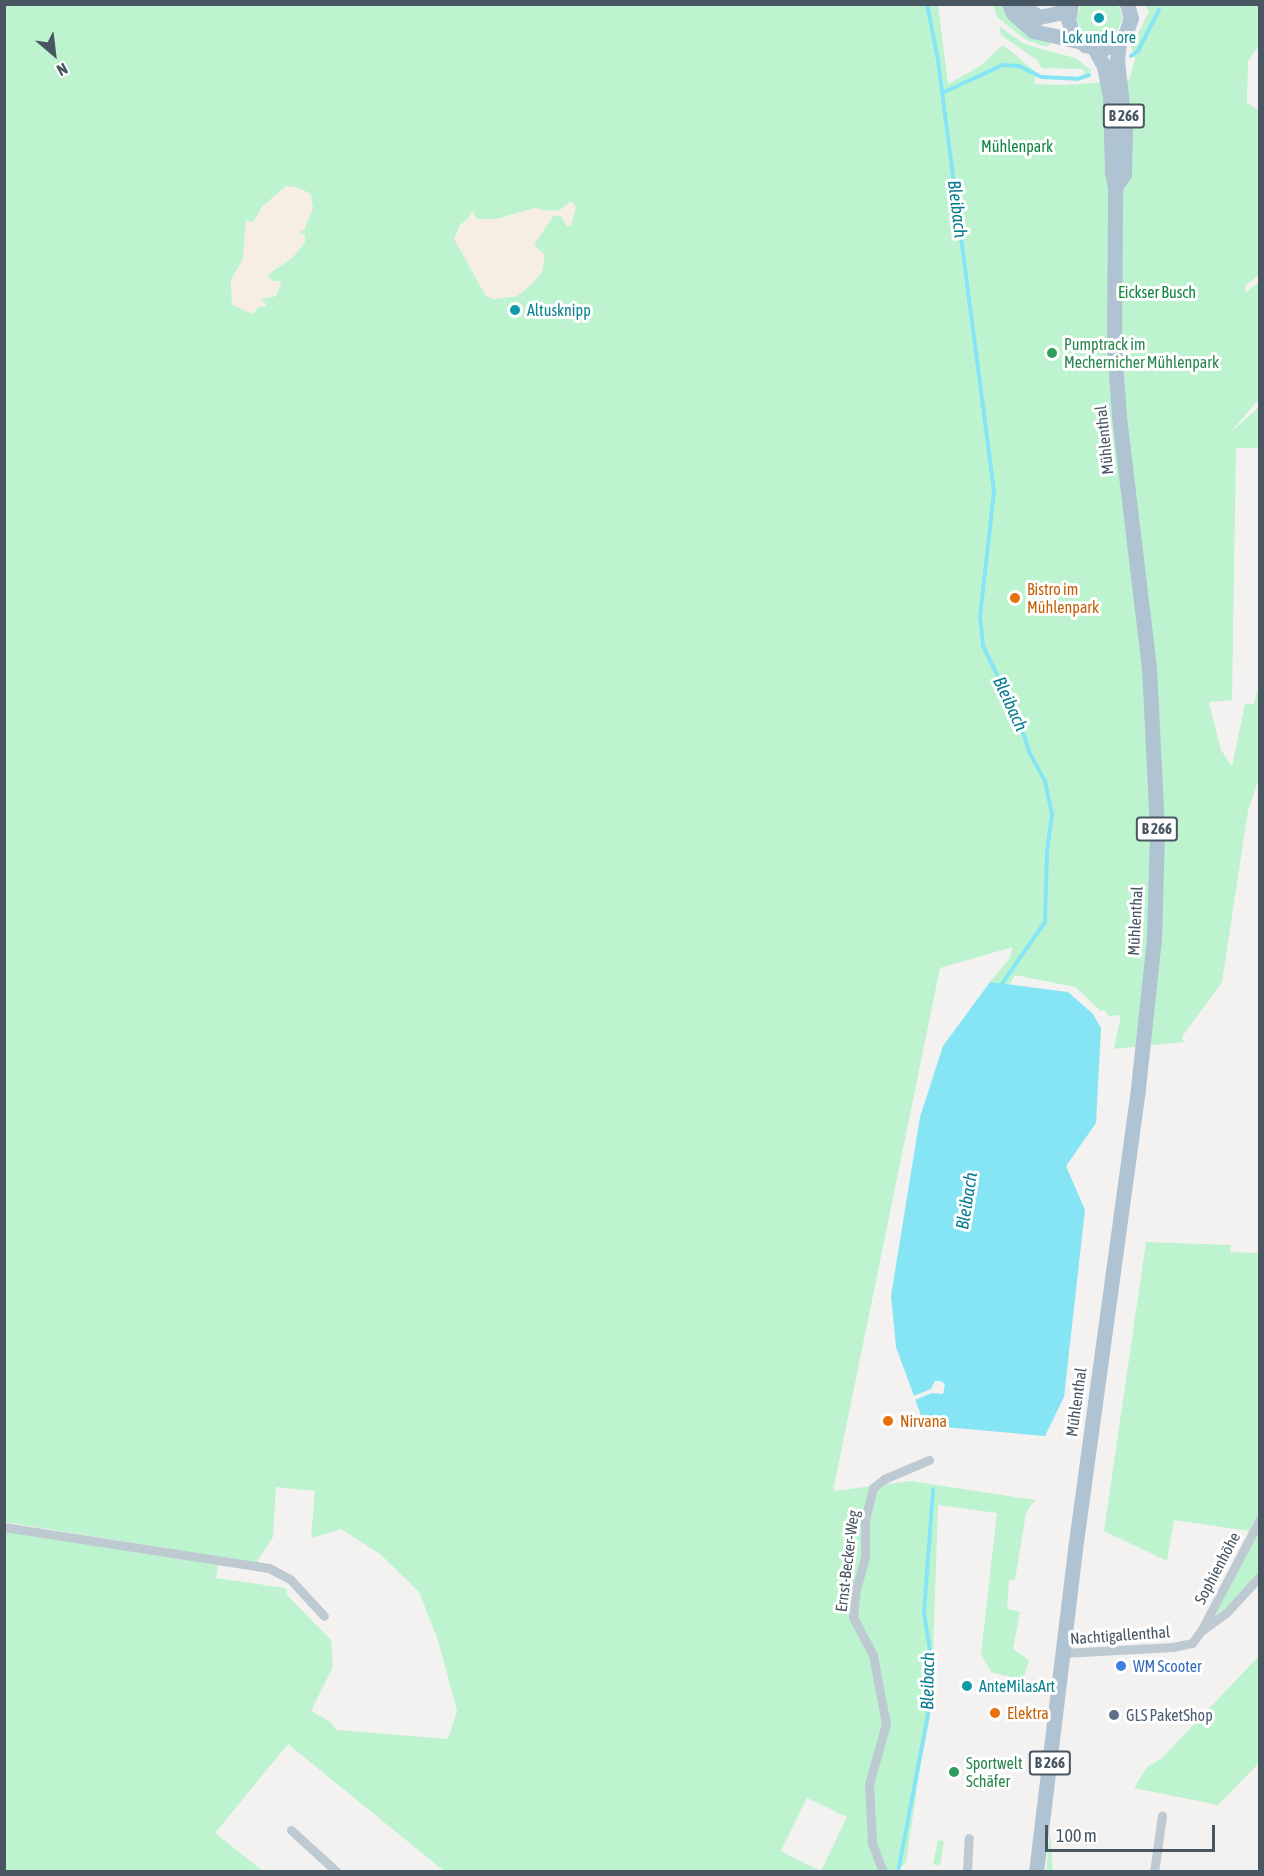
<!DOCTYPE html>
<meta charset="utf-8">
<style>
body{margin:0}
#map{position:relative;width:1264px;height:1876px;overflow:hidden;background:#f4f1f1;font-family:"Asap Condensed",sans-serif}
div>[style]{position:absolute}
.green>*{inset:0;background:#bdf4cf}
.sand>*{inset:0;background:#f6eee2}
.water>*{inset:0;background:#86e5f5}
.pier>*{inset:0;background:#f4f1f1}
.stream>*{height:4px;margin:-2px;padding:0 2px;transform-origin:2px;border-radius:2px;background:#86e5f5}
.street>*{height:9px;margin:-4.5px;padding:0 4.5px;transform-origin:4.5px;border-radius:4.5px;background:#becad2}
.primary>*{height:15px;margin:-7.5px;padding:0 7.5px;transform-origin:7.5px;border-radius:7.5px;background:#afc3d2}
.dots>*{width:16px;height:16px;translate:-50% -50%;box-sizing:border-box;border:3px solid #fff;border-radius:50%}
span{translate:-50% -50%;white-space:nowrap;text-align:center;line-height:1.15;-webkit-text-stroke:6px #fff;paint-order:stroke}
.shield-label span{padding:2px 4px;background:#fff;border:2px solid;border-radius:4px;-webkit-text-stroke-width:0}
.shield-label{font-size:15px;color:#475661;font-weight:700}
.culture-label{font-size:16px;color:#0d838f}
.left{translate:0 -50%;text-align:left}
.park-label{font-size:16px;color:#0e8642}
.leisure-label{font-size:16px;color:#27864d}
.street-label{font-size:16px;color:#475661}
.food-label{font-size:16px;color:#c56008}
.shop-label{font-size:16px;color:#366cbe}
.service-label{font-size:16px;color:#4e5e75}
.water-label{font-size:18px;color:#047c90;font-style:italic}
.frame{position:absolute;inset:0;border:6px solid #475661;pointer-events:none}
.north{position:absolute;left:24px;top:24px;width:60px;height:60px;-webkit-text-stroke:4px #fff;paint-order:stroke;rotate:152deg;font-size:16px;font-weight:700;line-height:24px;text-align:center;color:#475661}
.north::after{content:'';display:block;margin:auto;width:21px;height:27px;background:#475661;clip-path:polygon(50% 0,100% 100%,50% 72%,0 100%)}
.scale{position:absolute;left:1045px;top:1825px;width:170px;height:27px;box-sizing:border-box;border:3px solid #475661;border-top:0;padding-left:8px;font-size:18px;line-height:21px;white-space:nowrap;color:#475661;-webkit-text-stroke:4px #fff;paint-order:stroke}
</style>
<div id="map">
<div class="green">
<i style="clip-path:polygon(1118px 4px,1123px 18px,1115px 35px,1099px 41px,1083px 34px,1076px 17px,1081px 5px)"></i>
<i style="clip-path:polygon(evenodd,5px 5px,938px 5px,948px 84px,980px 66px,1003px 45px,1036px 72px,1034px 84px,1067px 85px,1129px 80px,1135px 59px,1131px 47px,1149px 12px,1145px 5px,1259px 5px,1259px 46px,1248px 61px,1247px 102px,1259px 111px,1259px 275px,1246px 285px,1245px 293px,1259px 282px,1259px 399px,1230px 433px,1259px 407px,1259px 448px,1236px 448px,1232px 700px,1209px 702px,1221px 750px,1232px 766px,1245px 704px,1254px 704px,1259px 684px,1260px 775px,1248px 811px,1222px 982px,1182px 1037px,1184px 1042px,1114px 1049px,1121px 1015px,1109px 1016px,1104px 1010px,1101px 1011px,1075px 987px,1020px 976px,1014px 976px,1010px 985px,990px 982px,1009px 959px,1013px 947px,940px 968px,833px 1491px,911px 1481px,1035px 1500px,1026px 1513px,1015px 1580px,1009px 1580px,1007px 1609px,1020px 1612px,1013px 1649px,1029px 1660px,1023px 1680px,991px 1672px,981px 1654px,997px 1513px,938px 1505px,932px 1687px,906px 1863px,895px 1872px,444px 1871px,288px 1744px,215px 1833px,263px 1871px,5px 1872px,5px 1531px,218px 1565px,216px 1578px,286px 1588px,287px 1595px,331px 1640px,333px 1667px,311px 1711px,329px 1721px,337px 1730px,448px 1739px,457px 1711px,438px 1640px,419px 1592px,380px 1554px,341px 1529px,311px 1538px,315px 1491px,276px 1487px,273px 1537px,256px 1563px,5px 1522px,5px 5px,286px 186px,299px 188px,309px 214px,304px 230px,300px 231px,305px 242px,292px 258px,267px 275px,272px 282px,281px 282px,276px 296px,260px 299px,267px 306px,259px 307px,252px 314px,232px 304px,231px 280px,243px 259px,247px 220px,253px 223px,262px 207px,286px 186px,5px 5px,534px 208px,547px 211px,560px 210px,567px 225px,561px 216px,554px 215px,542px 231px,534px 245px,517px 296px,494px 299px,486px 296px,455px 239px,460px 225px,468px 219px,497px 219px,534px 208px,5px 5px,807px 1798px,847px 1817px,821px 1871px,781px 1851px,807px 1798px)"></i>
<i style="clip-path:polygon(993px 5px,1003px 5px,1051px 41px,1051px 44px,1046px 47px,1026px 40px,997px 17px)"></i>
<i style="clip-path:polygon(999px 26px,1024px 44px,1075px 58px,1092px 71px,1085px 74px,1083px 69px,1042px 68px,1037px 60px,1001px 35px)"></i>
<i style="clip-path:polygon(1146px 1242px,1231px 1245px,1230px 1252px,1259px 1253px,1260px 1514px,1250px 1531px,1174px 1520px,1167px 1561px,1104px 1531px)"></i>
<i style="clip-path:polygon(1259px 1527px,1259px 1578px,1216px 1616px,1212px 1612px)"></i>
<i style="clip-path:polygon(1259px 1656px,1259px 1763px,1218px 1805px,1134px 1788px,1147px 1767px,1162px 1758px)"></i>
<i style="clip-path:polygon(1050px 1833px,1053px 1871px,1046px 1871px)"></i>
<i style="clip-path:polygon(938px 1840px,944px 1841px,940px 1866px,933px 1864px)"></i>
</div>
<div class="sand">
<i style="clip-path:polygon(286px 186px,299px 188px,311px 194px,313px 208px,304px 230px,300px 232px,300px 234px,305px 234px,305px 242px,292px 258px,267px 274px,272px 281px,281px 281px,276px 296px,260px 299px,267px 306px,259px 307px,252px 314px,232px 304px,231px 280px,243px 259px,246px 220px,253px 223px,262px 207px)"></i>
<i style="clip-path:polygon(571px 201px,576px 207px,571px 226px,567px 226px,561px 216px,554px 215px,534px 245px,545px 255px,542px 272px,531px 285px,517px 296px,493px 299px,486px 296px,454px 239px,460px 225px,468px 219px,472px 211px,478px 220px,497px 219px,534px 208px,547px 211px,560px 210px)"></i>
</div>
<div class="water">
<i style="clip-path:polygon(990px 982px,1068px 992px,1093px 1014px,1101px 1028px,1096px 1123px,1066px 1166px,1085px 1210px,1064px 1397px,1045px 1436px,932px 1426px,922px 1418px,896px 1347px,891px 1296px,920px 1117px,943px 1046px)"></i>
</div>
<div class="pier">
<i style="clip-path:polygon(935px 1381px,941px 1381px,945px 1384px,943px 1394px,932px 1393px,912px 1401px,911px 1397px,931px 1389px)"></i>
</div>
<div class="stream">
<i style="left:927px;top:4px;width:57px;rotate:78.9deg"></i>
<i style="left:938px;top:60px;width:436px;rotate:82.6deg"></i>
<i style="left:994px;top:492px;width:125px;rotate:96.4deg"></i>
<i style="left:980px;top:616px;width:30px;rotate:84deg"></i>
<i style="left:983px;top:646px;width:85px;rotate:64deg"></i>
<i style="left:1020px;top:722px;width:31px;rotate:73deg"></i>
<i style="left:1029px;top:752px;width:33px;rotate:61deg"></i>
<i style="left:1045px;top:781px;width:35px;rotate:78deg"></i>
<i style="left:1052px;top:815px;width:37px;rotate:98deg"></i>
<i style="left:1047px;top:852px;width:70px;rotate:91.6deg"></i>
<i style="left:1045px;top:922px;width:80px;rotate:124.9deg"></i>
<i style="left:1131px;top:56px;width:9px;rotate:-36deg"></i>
<i style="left:1138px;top:51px;width:46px;rotate:-62.9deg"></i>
<i style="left:942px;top:93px;width:67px;rotate:-24.7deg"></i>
<i style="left:1003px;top:65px;width:16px;rotate:4deg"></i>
<i style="left:1019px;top:66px;width:25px;rotate:26deg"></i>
<i style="left:1042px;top:77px;width:35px;rotate:3deg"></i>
<i style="left:1077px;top:79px;width:13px;rotate:-18deg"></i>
<i style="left:898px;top:1872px;width:161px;rotate:-79.2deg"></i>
<i style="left:928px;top:1714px;width:57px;rotate:-87deg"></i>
<i style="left:931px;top:1657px;width:45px;rotate:-99deg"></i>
<i style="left:924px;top:1613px;width:124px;rotate:-85.8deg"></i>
</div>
<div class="street">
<i style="left:4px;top:1527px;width:268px;rotate:8.8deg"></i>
<i style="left:269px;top:1568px;width:24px;rotate:28deg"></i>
<i style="left:290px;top:1579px;width:50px;rotate:47.4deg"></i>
<i style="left:1202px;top:1629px;width:124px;rotate:-62.2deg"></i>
<i style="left:1063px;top:1653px;width:110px;rotate:-3.1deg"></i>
<i style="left:1173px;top:1647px;width:19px;rotate:-12deg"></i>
<i style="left:1192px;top:1643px;width:15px;rotate:-53deg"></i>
<i style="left:1201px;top:1631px;width:31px;rotate:-36deg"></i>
<i style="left:1226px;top:1613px;width:50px;rotate:-47.4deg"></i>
<i style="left:291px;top:1830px;width:62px;rotate:42.4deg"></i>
<i style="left:883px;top:1872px;width:31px;rotate:-111deg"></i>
<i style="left:872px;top:1843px;width:59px;rotate:-92.9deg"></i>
<i style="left:869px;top:1784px;width:62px;rotate:-74.2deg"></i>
<i style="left:886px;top:1724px;width:70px;rotate:-100.7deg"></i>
<i style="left:873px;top:1655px;width:43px;rotate:-117.8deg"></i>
<i style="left:853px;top:1617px;width:28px;rotate:-84deg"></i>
<i style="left:856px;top:1589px;width:32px;rotate:-74deg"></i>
<i style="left:865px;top:1558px;width:38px;rotate:-90deg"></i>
<i style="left:865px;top:1520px;width:33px;rotate:-76deg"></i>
<i style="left:873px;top:1488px;width:14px;rotate:-39deg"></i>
<i style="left:884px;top:1479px;width:49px;rotate:-22.9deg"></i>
<i style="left:967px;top:1872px;width:34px;rotate:-87deg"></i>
<i style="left:1154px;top:1872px;width:57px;rotate:-81.9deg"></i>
</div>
<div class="primary">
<i style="left:1009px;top:4px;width:10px;rotate:66deg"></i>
<i style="left:1013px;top:13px;width:27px;rotate:42deg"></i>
<i style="left:1033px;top:31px;width:46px;rotate:12.5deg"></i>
<i style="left:1019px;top:4px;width:24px;rotate:33deg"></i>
<i style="left:1039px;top:17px;width:19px;rotate:-12deg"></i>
<i style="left:1058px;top:13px;width:15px;rotate:-37deg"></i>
<i style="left:1071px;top:4px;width:15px;rotate:101deg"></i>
<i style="left:1068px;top:19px;width:16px;rotate:72deg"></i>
<i style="left:1073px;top:34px;width:16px;rotate:43deg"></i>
<i style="left:1085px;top:45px;width:18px;rotate:13deg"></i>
<i style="left:1103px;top:49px;width:17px;rotate:-24deg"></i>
<i style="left:1119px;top:42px;width:9px;rotate:-49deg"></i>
<i style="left:1125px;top:35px;width:18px;rotate:-71deg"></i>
<i style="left:1131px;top:18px;width:15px;rotate:-106deg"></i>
<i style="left:1115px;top:187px;width:16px;rotate:-55deg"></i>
<i style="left:1124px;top:174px;width:43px;rotate:-88.7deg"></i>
<i style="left:1125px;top:131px;width:70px;rotate:-96.5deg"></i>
<i style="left:1117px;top:61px;width:19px;rotate:-84deg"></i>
<i style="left:1036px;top:1872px;width:325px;rotate:-83.1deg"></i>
<i style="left:1075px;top:1549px;width:465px;rotate:-82.2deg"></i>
<i style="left:1138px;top:1088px;width:150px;rotate:-83.9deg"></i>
<i style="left:1154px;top:939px;width:109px;rotate:-88.4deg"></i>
<i style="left:1157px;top:830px;width:162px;rotate:-92.8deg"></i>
<i style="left:1149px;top:668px;width:255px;rotate:-96.8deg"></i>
<i style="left:1119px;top:415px;width:68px;rotate:-94.2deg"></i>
<i style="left:1114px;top:347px;width:160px;rotate:-89.6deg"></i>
<i style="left:1115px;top:187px;width:15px;rotate:-101deg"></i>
<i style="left:1112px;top:172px;width:75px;rotate:-91.5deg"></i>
<i style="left:1110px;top:97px;width:32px;rotate:-101deg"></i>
<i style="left:1104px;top:66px;width:21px;rotate:-119deg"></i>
</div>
<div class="dots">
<i style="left:1099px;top:18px;background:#0f9aa8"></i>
<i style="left:515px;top:310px;background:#0f9aa8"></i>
<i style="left:1052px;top:353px;background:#2e9e5b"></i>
<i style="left:1015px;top:598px;background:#e8710a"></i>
<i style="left:888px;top:1421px;background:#e8710a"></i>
<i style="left:1121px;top:1666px;background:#3f7fe0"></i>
<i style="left:967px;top:1686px;background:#0f9aa8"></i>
<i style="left:995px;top:1713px;background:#e8710a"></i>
<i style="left:1114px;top:1715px;background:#5c6f8a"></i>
<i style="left:954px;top:1772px;background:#2e9e5b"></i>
</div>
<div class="shield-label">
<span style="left:1124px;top:116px">B 266</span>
<span style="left:1157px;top:829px">B 266</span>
<span style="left:1050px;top:1763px">B 266</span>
</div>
<div class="culture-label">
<span style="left:1099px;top:37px">Lok und Lore</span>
<span class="left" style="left:527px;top:310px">Altusknipp</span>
<span class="left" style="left:979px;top:1686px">AnteMilasArt</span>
</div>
<div class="park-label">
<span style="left:1017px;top:146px">Mühlenpark</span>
<span style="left:1157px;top:292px">Eickser Busch</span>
</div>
<div class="leisure-label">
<span class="left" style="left:1064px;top:353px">Pumptrack im<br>Mechernicher Mühlenpark</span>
<span class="left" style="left:966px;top:1772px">Sportwelt<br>Schäfer</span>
</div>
<div class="street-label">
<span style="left:1104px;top:440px;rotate:-96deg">Mühlenthal</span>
<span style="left:1135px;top:921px;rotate:-87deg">Mühlenthal</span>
<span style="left:1076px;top:1402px;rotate:-82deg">Mühlenthal</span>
<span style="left:847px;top:1561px;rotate:-83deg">Ernst-Becker-Weg</span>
<span style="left:1217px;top:1568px;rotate:-62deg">Sophienhöhe</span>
<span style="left:1120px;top:1635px;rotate:-4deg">Nachtigallenthal</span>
</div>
<div class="food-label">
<span class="left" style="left:1027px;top:598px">Bistro im<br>Mühlenpark</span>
<span class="left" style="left:900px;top:1421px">Nirvana</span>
<span class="left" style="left:1007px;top:1713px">Elektra</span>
</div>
<div class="shop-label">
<span class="left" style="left:1133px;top:1666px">WM Scooter</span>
</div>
<div class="service-label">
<span class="left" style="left:1126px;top:1715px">GLS PaketShop</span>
</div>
<div class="water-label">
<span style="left:957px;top:209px;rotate:83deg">Bleibach</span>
<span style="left:1010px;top:704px;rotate:65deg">Bleibach</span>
<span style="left:967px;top:1201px;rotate:-81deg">Bleibach</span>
<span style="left:928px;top:1681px;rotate:-89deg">Bleibach</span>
</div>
<div class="frame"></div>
<div class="north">N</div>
<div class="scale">100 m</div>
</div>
